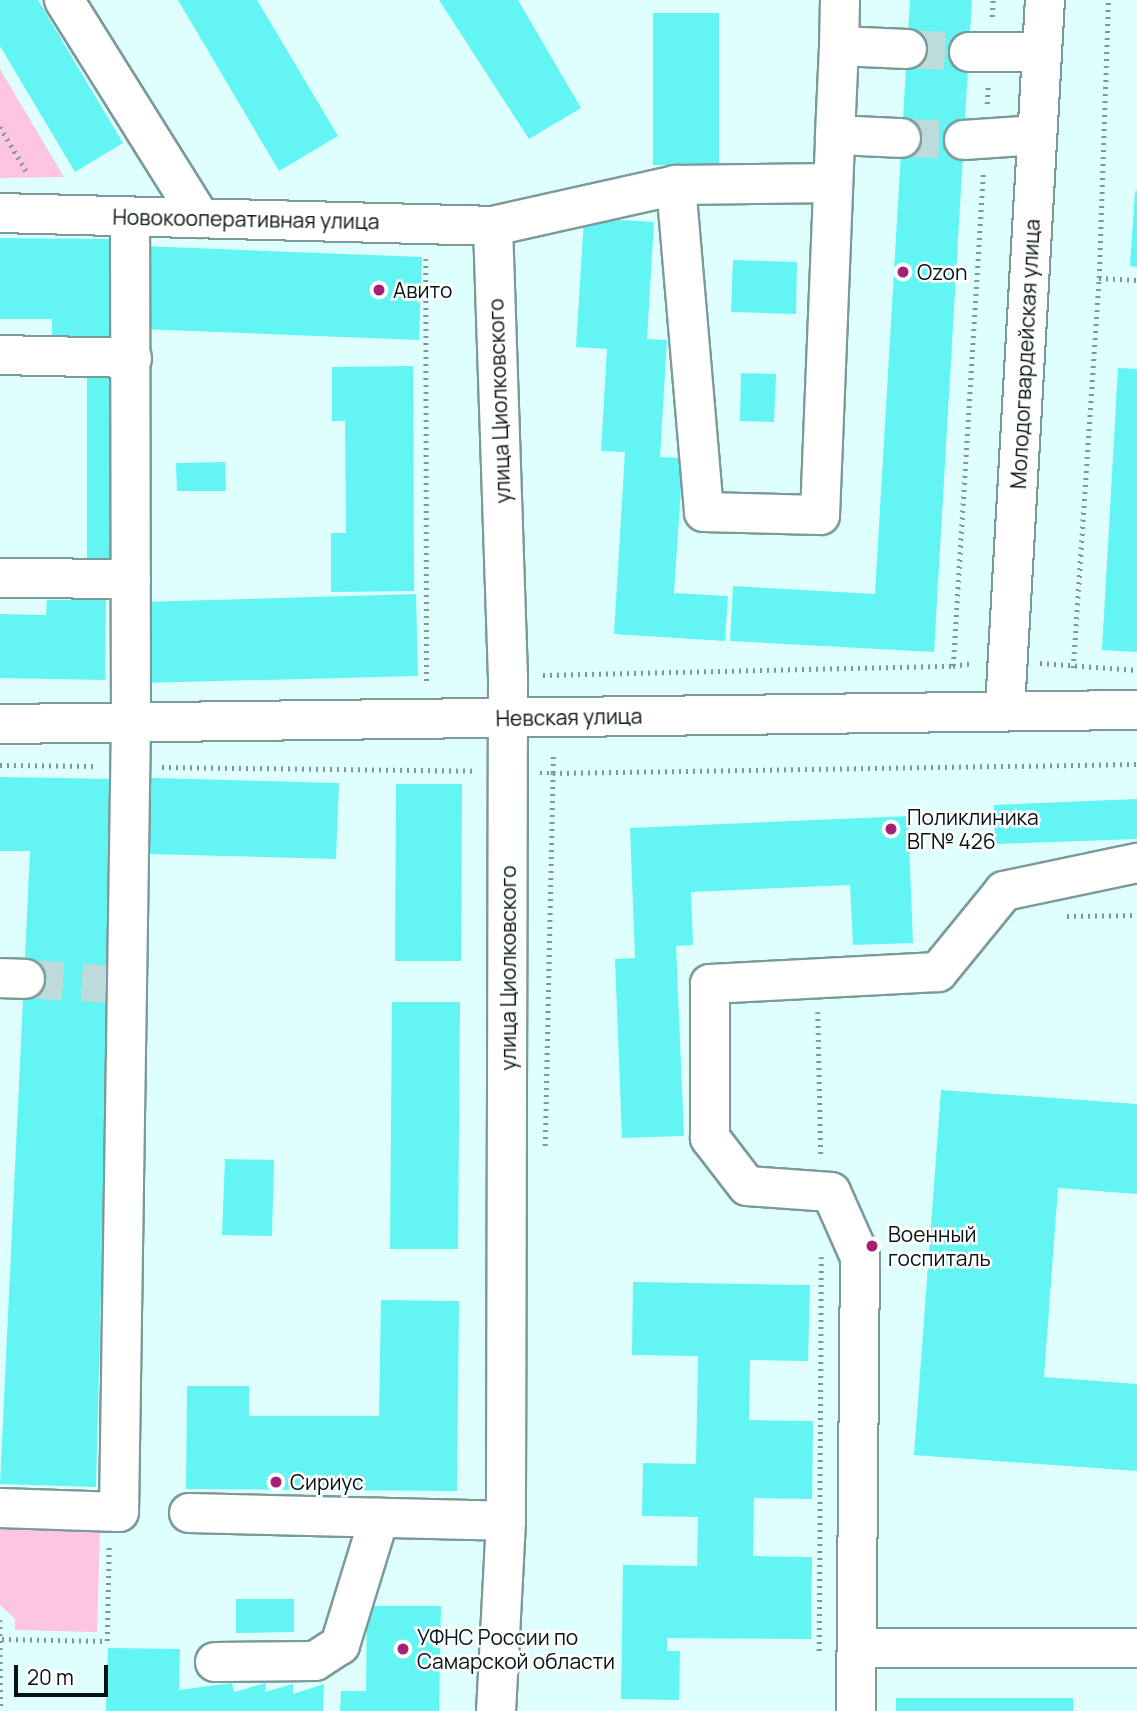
<!DOCTYPE html>
<meta charset="utf-8">
<style>
body{margin:0}
#map{position:relative;width:1137px;height:1711px;overflow:hidden;background:#defffe;font-family:Manrope,sans-serif}
div>[style]{position:absolute}
.green>*{inset:0;background:#fec5e0}
.building>*{inset:0;background:#63f5f4}
.minor-tunnel>*{height:38px;margin-top:-19px;transform-origin:0;background:repeating-linear-gradient(90deg,#bedbdb 0 38px,transparent 0 57px)}
.path>*{height:4.5px;margin-top:-2.25px;transform-origin:0;background:repeating-linear-gradient(90deg,#809797 0 2px,transparent 0 7px)}
.roads{filter:drop-shadow(2px 0 #7c9a99) drop-shadow(-2px 0 #7c9a99) drop-shadow(0 2px #7c9a99) drop-shadow(0 -2px #7c9a99)}
.minor>*{height:38px;margin:-19px;padding:0 19px;transform-origin:19px;border-radius:19px;background:#fff}
.dots>*{width:19px;height:19px;translate:-50% -50%;box-sizing:border-box;border:4px solid #fff;border-radius:50%}
span{translate:-50% -50%;white-space:nowrap;text-align:center;line-height:1.15;-webkit-text-stroke:5px #fff;paint-order:stroke}
.street-label{font-size:21px;color:#071212}
.poi-label{font-size:21px;color:#071212}
.left{translate:0 -50%;text-align:left}
.scale{position:absolute;left:14px;top:1665px;width:94px;height:32px;box-sizing:border-box;border:4px solid #071212;border-top:0;padding-left:9px;font-size:21px;line-height:24px;white-space:nowrap;color:#071212;-webkit-text-stroke:5px #fff;paint-order:stroke}
</style>
<div id="map">
<div class="green">
<i style="clip-path:polygon(0 69px,64px 177px,0 178px)"></i>
<i style="clip-path:polygon(0 1527px,100px 1529px,97px 1632px,15px 1630px,15px 1619px,0 1605px)"></i>
</div>
<div class="building">
<i style="clip-path:polygon(0 0,38px 0,123px 143px,75px 172px,0 46px)"></i>
<i style="clip-path:polygon(178px 0,257px 0,338px 136px,279px 171px)"></i>
<i style="clip-path:polygon(439px 0,518px 0,581px 108px,529px 139px)"></i>
<i style="clip-path:polygon(910px 0,972px 0,934px 652px,730px 641px,733px 586px,875px 594px)"></i>
<i style="clip-path:polygon(653px 13px,719px 13px,719px 165px,653px 165px)"></i>
<i style="clip-path:polygon(1135px 191px,1137px 191px,1137px 267px,1130px 266px)"></i>
<i style="clip-path:polygon(584px 218px,654px 222px,647px 339px,667px 340px,660px 457px,683px 458px,674px 593px,728px 596px,725px 641px,614px 634px,625px 452px,601px 451px,607px 349px,576px 347px)"></i>
<i style="clip-path:polygon(0 238px,119px 239px,118px 339px,52px 338px,52px 319px,0 319px)"></i>
<i style="clip-path:polygon(143px 246px,422px 257px,419px 340px,140px 329px)"></i>
<i style="clip-path:polygon(733px 260px,797px 262px,796px 314px,731px 312px)"></i>
<i style="clip-path:polygon(413px 366px,414px 591px,331px 592px,331px 533px,346px 533px,345px 421px,332px 421px,332px 367px)"></i>
<i style="clip-path:polygon(1118px 368px,1137px 369px,1137px 652px,1102px 650px)"></i>
<i style="clip-path:polygon(741px 373px,776px 374px,774px 422px,740px 421px)"></i>
<i style="clip-path:polygon(87px 378px,116px 378px,116px 562px,87px 562px)"></i>
<i style="clip-path:polygon(225px 462px,226px 491px,177px 491px,176px 463px)"></i>
<i style="clip-path:polygon(416px 594px,418px 676px,143px 683px,141px 602px)"></i>
<i style="clip-path:polygon(47px 600px,106px 600px,105px 680px,0 678px,0 614px,46px 615px)"></i>
<i style="clip-path:polygon(0 777px,114px 779px,96px 1487px,0 1484px,30px 851px,0 851px)"></i>
<i style="clip-path:polygon(151px 778px,339px 783px,336px 859px,149px 854px)"></i>
<i style="clip-path:polygon(396px 784px,462px 784px,461px 961px,395px 961px)"></i>
<i style="clip-path:polygon(1137px 799px,1137px 839px,995px 844px,994px 805px)"></i>
<i style="clip-path:polygon(908px 816px,913px 943px,853px 945px,850px 885px,691px 892px,693px 945px,676px 946px,684px 1136px,622px 1138px,615px 959px,635px 958px,630px 828px)"></i>
<i style="clip-path:polygon(392px 1002px,460px 1002px,458px 1249px,390px 1249px)"></i>
<i style="clip-path:polygon(941px 1090px,1137px 1104px,1137px 1194px,1058px 1188px,1044px 1377px,1137px 1384px,1137px 1471px,914px 1455px)"></i>
<i style="clip-path:polygon(225px 1159px,274px 1160px,272px 1236px,222px 1235px)"></i>
<i style="clip-path:polygon(633px 1282px,810px 1285px,808px 1361px,750px 1360px,749px 1420px,813px 1421px,812px 1499px,754px 1498px,753px 1556px,812px 1557px,811px 1639px,667px 1638px,667px 1651px,680px 1651px,679px 1700px,621px 1699px,623px 1565px,697px 1566px,698px 1517px,642px 1516px,643px 1463px,696px 1464px,698px 1356px,632px 1355px)"></i>
<i style="clip-path:polygon(381px 1300px,459px 1301px,457px 1491px,186px 1489px,187px 1386px,249px 1386px,249px 1416px,379px 1416px)"></i>
<i style="clip-path:polygon(236px 1599px,294px 1599px,294px 1632px,236px 1633px)"></i>
<i style="clip-path:polygon(367px 1606px,441px 1606px,439px 1711px,340px 1711px,341px 1691px,366px 1691px)"></i>
<i style="clip-path:polygon(108px 1648px,180px 1649px,179px 1690px,232px 1683px,234px 1692px,266px 1683px,265px 1692px,293px 1684px,293px 1694px,324px 1684px,323px 1711px,106px 1711px)"></i>
<i style="clip-path:polygon(896px 1698px,1073px 1698px,1073px 1711px,896px 1711px)"></i>
</div>
<div class="minor-tunnel">
<i style="left:907px;top:49px;width:62px;rotate:2.8deg"></i>
<i style="left:901px;top:138px;width:63px;rotate:1.8deg"></i>
<i style="left:25px;top:979px;width:84px;rotate:3.4deg"></i>
</div>
<div class="path">
<i style="left:992px;top:17px;width:17px;rotate:-87deg"></i>
<i style="left:987px;top:104px;width:19px;rotate:-87deg"></i>
<i style="left:0;top:127px;width:55px;rotate:59.2deg"></i>
<i style="left:426px;top:259px;width:422px;rotate:89.9deg"></i>
<i style="left:1099px;top:278px;width:38px;rotate:3deg"></i>
<i style="left:1040px;top:663px;width:97px;rotate:4.1deg"></i>
<i style="left:953px;top:666px;width:19px;rotate:-9deg"></i>
<i style="left:1073px;top:668px;width:391px;rotate:-86.2deg"></i>
<i style="left:1099px;top:278px;width:278px;rotate:-88.1deg"></i>
<i style="left:543px;top:675px;width:410px;rotate:-1.3deg"></i>
<i style="left:953px;top:666px;width:495px;rotate:-86.5deg"></i>
<i style="left:0;top:765px;width:98px;rotate:0.6deg"></i>
<i style="left:162px;top:767px;width:314px;rotate:0.7deg"></i>
<i style="left:540px;top:773px;width:13px"></i>
<i style="left:553px;top:773px;width:21px;rotate:-90deg"></i>
<i style="left:1067px;top:916px;width:70px;rotate:-0.8deg"></i>
<i style="left:818px;top:1012px;width:145px;rotate:88.8deg"></i>
<i style="left:545px;top:1146px;width:373px;rotate:-88.8deg"></i>
<i style="left:553px;top:773px;width:584px;rotate:-0.88deg"></i>
<i style="left:0;top:1620px;width:91px;rotate:89.4deg"></i>
<i style="left:2px;top:1639px;width:105px;rotate:1.1deg"></i>
<i style="left:107px;top:1641px;width:97px;rotate:-88.8deg"></i>
<i style="left:819px;top:1651px;width:394px;rotate:-89.7deg"></i>
</div>
<div class="roads">
<div class="minor">
<i style="left:64px;top:0;width:257px;rotate:58deg"></i>
<i style="left:840px;top:0;width:46px;rotate:91.2deg"></i>
<i style="left:839px;top:46px;width:68px;rotate:2.5deg"></i>
<i style="left:969px;top:52px;width:73px"></i>
<i style="left:835px;top:135px;width:89px;rotate:-87.4deg"></i>
<i style="left:964px;top:140px;width:73px;rotate:-3.9deg"></i>
<i style="left:833px;top:183px;width:157px;rotate:179.3deg"></i>
<i style="left:676px;top:185px;width:328px;rotate:85.1deg"></i>
<i style="left:704px;top:512px;width:116px;rotate:1.5deg"></i>
<i style="left:820px;top:515px;width:380px;rotate:-87.7deg"></i>
<i style="left:835px;top:135px;width:66px;rotate:2.6deg"></i>
<i style="left:0;top:213px;width:493px;rotate:1.5deg"></i>
<i style="left:493px;top:226px;width:188px;rotate:-12.6deg"></i>
<i style="left:493px;top:226px;width:452px;rotate:88.1deg"></i>
<i style="left:508px;top:678px;width:843px;rotate:90.14deg"></i>
<i style="left:506px;top:1521px;width:190px;rotate:93deg"></i>
<i style="left:0;top:355px;width:132px;rotate:1.3deg"></i>
<i style="left:0;top:578px;width:131px;rotate:0.4deg"></i>
<i style="left:1005px;top:708px;width:709px;rotate:-86.77deg"></i>
<i style="left:0;top:724px;width:1137px;rotate:-0.71deg"></i>
<i style="left:0;top:978px;width:25px;rotate:2deg"></i>
<i style="left:0;top:1508px;width:119px;rotate:1.9deg"></i>
<i style="left:119px;top:1512px;width:792px;rotate:-89.13deg"></i>
<i style="left:131px;top:720px;width:503px;rotate:-90.11deg"></i>
<i style="left:189px;top:1513px;width:317px;rotate:1.4deg"></i>
<i style="left:857px;top:1648px;width:280px"></i>
<i style="left:215px;top:1662px;width:100px;rotate:-0.6deg"></i>
<i style="left:315px;top:1661px;width:30px;rotate:-33deg"></i>
<i style="left:340px;top:1645px;width:133px;rotate:-72.9deg"></i>
<i style="left:856px;top:1711px;width:454px;rotate:-89.5deg"></i>
<i style="left:860px;top:1257px;width:71px;rotate:-114deg"></i>
<i style="left:831px;top:1192px;width:84px;rotate:-175.9deg"></i>
<i style="left:747px;top:1186px;width:61px;rotate:-127.6deg"></i>
<i style="left:710px;top:1138px;width:154px;rotate:-90deg"></i>
<i style="left:710px;top:984px;width:228px;rotate:-3deg"></i>
<i style="left:938px;top:972px;width:104px;rotate:-50.8deg"></i>
<i style="left:1004px;top:891px;width:136px;rotate:-11.9deg"></i>
</div>
</div>
<div class="dots">
<i style="left:903px;top:272px;background:#a42271"></i>
<i style="left:379px;top:290px;background:#a42271"></i>
<i style="left:891px;top:829px;background:#a42271"></i>
<i style="left:872px;top:1246px;background:#a42271"></i>
<i style="left:276px;top:1482px;background:#a42271"></i>
<i style="left:403px;top:1649px;background:#a42271"></i>
</div>
<div class="street-label">
<span style="left:246px;top:219px;rotate:1deg">Новокооперативная улица</span>
<span style="left:1025px;top:354px;rotate:-87deg">Молодогвардейская улица</span>
<span style="left:499px;top:401px;rotate:-92deg">улица Циолковского</span>
<span style="left:569px;top:717px;rotate:-1deg">Невская улица</span>
<span style="left:508px;top:968px;rotate:-90deg">улица Циолковского</span>
</div>
<div class="poi-label">
<span class="left" style="left:917px;top:272px">Ozon</span>
<span class="left" style="left:393px;top:290px">Авито</span>
<span class="left" style="left:907px;top:829px">Поликлиника<br>ВГ№ 426</span>
<span class="left" style="left:888px;top:1246px">Военный<br>госпиталь</span>
<span class="left" style="left:290px;top:1482px">Сириус</span>
<span class="left" style="left:417px;top:1649px">УФНС России по<br>Самарской области</span>
</div>
<div class="scale">20 m</div>
</div>
